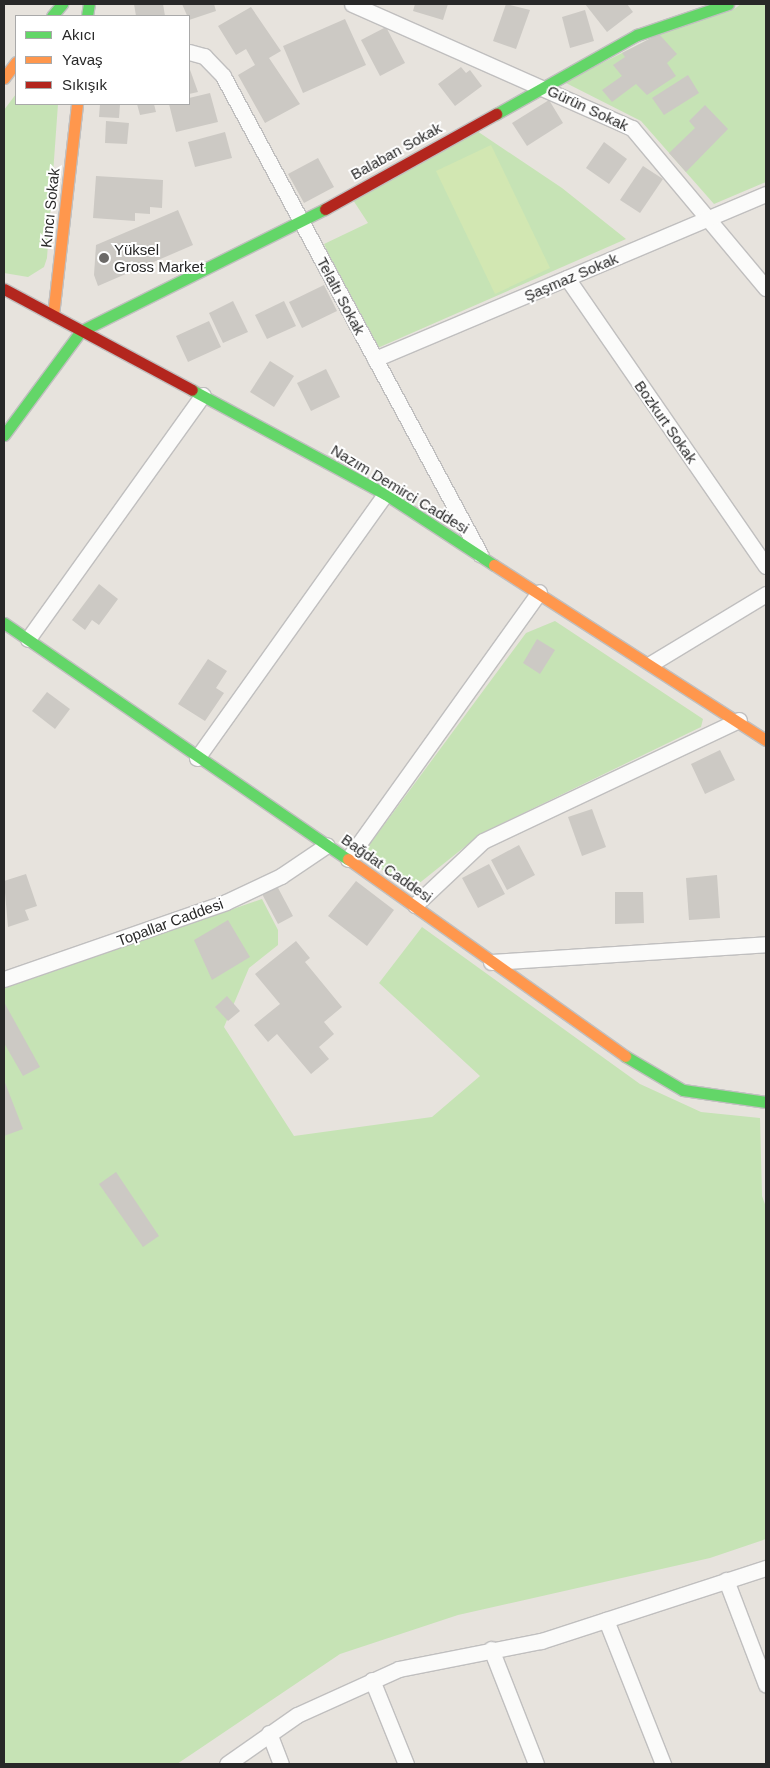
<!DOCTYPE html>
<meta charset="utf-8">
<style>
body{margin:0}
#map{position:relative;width:770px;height:1768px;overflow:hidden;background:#e7e3dd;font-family:Arial,sans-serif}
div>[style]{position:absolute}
.green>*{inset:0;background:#c6e3b5}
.pitch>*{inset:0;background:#d2e7b2}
.building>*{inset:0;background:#ccc9c4}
.roads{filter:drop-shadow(1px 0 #c0bfbf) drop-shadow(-1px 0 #c0bfbf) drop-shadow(0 1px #c0bfbf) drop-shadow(0 -1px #c0bfbf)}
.street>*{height:15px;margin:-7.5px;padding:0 7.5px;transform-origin:7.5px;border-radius:7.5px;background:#fbfbfa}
.fast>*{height:11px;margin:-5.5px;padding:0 5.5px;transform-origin:5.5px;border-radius:5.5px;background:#63d668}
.slow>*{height:11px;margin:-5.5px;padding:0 5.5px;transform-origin:5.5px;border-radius:5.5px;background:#ff974d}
.jam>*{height:11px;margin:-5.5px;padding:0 5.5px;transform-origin:5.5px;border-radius:5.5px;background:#b3261e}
.dots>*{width:14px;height:14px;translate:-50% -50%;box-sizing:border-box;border:2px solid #fff;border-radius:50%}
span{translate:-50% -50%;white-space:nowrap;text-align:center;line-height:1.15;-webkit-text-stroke:4px #fff;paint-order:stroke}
.street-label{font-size:15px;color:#282828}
.poi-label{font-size:15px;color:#282828}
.left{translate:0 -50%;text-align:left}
.frame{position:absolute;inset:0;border:5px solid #282828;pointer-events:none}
.legend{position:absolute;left:15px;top:15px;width:175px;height:90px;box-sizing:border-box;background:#fff;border:1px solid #a9a9a9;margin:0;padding:6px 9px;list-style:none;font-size:15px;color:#282828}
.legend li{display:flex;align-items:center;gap:10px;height:25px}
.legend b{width:25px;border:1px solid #a9a9a9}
</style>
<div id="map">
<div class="green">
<i style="clip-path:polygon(741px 4px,766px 4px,766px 182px,714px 204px,641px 121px,564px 82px,664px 32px,733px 10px)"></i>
<i style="clip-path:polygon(16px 94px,16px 104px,58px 104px,47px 258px,44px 267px,28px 277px,4px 273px,4px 110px)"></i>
<i style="clip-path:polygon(477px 131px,562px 188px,626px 239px,373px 350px,324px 244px,368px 223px,353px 200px)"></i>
<i style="clip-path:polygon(555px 621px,703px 719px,701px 727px,482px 833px,412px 889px,361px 856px,526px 633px)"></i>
<i style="clip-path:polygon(262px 899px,278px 930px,278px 945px,249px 968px,224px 1027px,294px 1136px,432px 1117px,480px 1076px,379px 983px,422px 927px,640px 1084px,701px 1112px,760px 1118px,762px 1196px,766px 1207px,766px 1539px,710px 1558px,458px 1615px,340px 1654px,177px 1764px,4px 1764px,4px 988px)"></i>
</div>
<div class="pitch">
<i style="clip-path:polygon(491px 145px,550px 268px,495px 294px,436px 171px)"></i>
</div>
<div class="building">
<i style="clip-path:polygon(134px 4px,163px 4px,165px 16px,136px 16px)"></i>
<i style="clip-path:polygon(182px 4px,214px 4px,216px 11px,189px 20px)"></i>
<i style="clip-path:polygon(415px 4px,448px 4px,443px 20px,413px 11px)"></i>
<i style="clip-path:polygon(506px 4px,530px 10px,516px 49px,493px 41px)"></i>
<i style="clip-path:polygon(585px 4px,627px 4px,633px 12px,607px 32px)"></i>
<i style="clip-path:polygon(251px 7px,281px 51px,269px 58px,300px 104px,265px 123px,238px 75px,255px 65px,246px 49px,236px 55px,218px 26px)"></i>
<i style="clip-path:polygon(585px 10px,594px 41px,570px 48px,562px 17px)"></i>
<i style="clip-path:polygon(345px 19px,366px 65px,303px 93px,283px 46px)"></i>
<i style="clip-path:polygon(386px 27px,405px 63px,380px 76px,361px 40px)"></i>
<i style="clip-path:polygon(659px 34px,677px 54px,667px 63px,676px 76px,647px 95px,636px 84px,612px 102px,602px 90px,622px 76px,613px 65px,625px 57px,622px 53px)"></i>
<i style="clip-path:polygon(189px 67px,198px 92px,189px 94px)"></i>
<i style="clip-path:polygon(461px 67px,466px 73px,470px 70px,482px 86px,455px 106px,438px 84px)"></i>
<i style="clip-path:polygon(688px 75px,699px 93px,664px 115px,652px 98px)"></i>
<i style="clip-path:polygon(210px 93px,218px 122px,176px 132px,169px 104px,189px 104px,189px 98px)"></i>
<i style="clip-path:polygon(549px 100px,563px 123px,527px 146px,512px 123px)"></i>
<i style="clip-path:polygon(100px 104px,120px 104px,119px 118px,99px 117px)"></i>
<i style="clip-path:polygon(137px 104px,154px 104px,156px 112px,140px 115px)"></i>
<i style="clip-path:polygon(705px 105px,728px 129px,686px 172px,669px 153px,695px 128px,689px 121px)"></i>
<i style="clip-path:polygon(106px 121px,129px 123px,127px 144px,105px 143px)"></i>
<i style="clip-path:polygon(225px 132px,232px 158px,195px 167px,188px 142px)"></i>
<i style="clip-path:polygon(604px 142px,627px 159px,609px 184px,586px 168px)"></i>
<i style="clip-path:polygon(318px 158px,334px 187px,304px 203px,288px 174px)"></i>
<i style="clip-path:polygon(643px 166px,663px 179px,640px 213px,620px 200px)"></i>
<i style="clip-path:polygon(96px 176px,163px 180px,162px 208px,150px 207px,150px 214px,135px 213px,135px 221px,93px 218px)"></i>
<i style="clip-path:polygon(178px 210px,193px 245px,98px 286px,94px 275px,96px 245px)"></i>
<i style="clip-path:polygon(324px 285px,337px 311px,302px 328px,289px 302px)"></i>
<i style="clip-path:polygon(233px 301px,248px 332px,223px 343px,209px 313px)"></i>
<i style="clip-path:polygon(284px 301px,296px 326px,267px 339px,255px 315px)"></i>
<i style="clip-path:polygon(209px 321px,221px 347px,188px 362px,176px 336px)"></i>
<i style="clip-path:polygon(270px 361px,294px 376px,274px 407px,250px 392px)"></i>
<i style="clip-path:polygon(326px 369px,340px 397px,311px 411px,297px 383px)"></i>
<i style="clip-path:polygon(99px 584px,118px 599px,99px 625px,92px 620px,85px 630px,72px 620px)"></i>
<i style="clip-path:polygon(537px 639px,555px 650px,540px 674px,523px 663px)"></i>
<i style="clip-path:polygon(208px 659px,227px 671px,216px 688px,224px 693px,205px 721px,178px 704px)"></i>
<i style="clip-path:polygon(47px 692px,70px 709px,55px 729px,32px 711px)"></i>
<i style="clip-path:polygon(720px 750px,735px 780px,705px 794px,691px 764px)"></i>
<i style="clip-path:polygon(592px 809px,606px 847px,582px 856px,568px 817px)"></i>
<i style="clip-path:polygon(519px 845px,535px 875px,507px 890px,491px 860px)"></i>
<i style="clip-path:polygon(489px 864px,505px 894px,478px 908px,462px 878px)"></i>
<i style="clip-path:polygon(26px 874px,37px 906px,25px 910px,29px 920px,8px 927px,4px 881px)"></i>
<i style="clip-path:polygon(717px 875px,720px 918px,689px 920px,686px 878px)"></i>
<i style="clip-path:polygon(356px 881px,394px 910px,367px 946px,328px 916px)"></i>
<i style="clip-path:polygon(277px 886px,293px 916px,278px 924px,262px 894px)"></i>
<i style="clip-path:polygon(615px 892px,643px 892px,644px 923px,615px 924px)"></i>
<i style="clip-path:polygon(228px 920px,250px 957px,212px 980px,194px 940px)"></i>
<i style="clip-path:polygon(296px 941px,310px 958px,305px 962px,342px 1007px,324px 1022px,334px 1034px,319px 1047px,329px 1059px,311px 1074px,277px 1034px,268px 1042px,254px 1025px,280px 1004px,255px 974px)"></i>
<i style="clip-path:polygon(227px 996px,240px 1011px,228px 1021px,215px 1007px)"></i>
<i style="clip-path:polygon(4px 1002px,40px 1067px,23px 1076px,4px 1043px)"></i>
<i style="clip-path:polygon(4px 1080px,23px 1129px,4px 1136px)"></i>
<i style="clip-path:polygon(116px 1172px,159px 1236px,143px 1247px,99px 1184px)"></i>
</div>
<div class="roads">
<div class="street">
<i style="left:352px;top:4px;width:306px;rotate:23.9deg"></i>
<i style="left:632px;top:128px;width:209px;rotate:50.1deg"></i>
<i style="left:189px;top:52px;width:16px;rotate:15deg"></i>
<i style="left:204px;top:56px;width:28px;rotate:46deg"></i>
<i style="left:223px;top:76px;width:543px;rotate:61.73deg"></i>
<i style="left:567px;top:278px;width:350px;rotate:55.4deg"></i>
<i style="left:375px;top:359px;width:424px;rotate:-22.9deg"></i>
<i style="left:28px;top:639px;width:300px;rotate:-54.4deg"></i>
<i style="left:652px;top:663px;width:133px;rotate:-31.2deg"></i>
<i style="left:197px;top:758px;width:324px;rotate:-54.5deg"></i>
<i style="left:348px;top:859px;width:328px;rotate:-54.4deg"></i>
<i style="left:415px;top:905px;width:93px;rotate:-43.3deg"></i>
<i style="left:483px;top:841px;width:283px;rotate:-25.3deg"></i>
<i style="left:491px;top:962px;width:276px;rotate:-3.7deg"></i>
<i style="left:4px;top:979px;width:235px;rotate:-19.1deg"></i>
<i style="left:226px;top:902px;width:61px;rotate:-25.3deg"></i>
<i style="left:281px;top:876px;width:55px;rotate:-34deg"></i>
<i style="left:726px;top:1580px;width:112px;rotate:69.1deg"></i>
<i style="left:606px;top:1620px;width:155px;rotate:68.4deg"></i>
<i style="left:491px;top:1649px;width:123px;rotate:68.6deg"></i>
<i style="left:372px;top:1680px;width:91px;rotate:68deg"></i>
<i style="left:269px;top:1733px;width:33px;rotate:69deg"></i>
<i style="left:227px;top:1764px;width:85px;rotate:-35deg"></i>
<i style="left:297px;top:1715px;width:112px;rotate:-24.3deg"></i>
<i style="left:399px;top:1669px;width:145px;rotate:-11.2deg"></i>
<i style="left:541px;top:1641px;width:237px;rotate:-18deg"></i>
</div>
<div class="fast">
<i style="left:52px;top:16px;width:16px;rotate:-50deg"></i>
<i style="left:87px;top:16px;width:12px;rotate:-81deg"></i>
<i style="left:496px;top:114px;width:162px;rotate:-29.3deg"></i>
<i style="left:637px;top:35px;width:96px;rotate:-18.8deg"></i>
<i style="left:192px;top:390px;width:219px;rotate:28.3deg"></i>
<i style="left:385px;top:494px;width:130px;rotate:33.1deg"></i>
<i style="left:4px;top:435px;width:129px;rotate:-53.5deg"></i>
<i style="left:81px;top:331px;width:273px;rotate:-26.6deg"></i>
<i style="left:4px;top:623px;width:417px;rotate:34.5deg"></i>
<i style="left:625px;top:1056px;width:67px;rotate:30.4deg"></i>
<i style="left:683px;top:1090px;width:84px;rotate:8.2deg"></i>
</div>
<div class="slow">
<i style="left:4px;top:78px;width:20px;rotate:-53deg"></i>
<i style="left:53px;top:315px;width:212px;rotate:-83.5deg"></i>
<i style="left:494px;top:565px;width:323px;rotate:32.8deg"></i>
<i style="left:348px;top:859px;width:340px;rotate:35.4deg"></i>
</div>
<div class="jam">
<i style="left:325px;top:209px;width:196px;rotate:-29.1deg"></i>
<i style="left:4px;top:289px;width:213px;rotate:28.2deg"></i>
</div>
</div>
<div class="dots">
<i style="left:104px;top:258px;background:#6b6967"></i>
</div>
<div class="street-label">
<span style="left:588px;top:108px;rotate:25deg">Gürün Sokak</span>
<span style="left:396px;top:151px;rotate:-29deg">Balaban Sokak</span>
<span style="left:50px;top:208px;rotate:-84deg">Kıncı Sokak</span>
<span style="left:571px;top:277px;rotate:-23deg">Şaşmaz Sokak</span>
<span style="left:341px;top:296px;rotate:62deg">Telaltı Sokak</span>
<span style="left:666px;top:422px;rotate:55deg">Bozkurt Sokak</span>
<span style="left:400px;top:489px;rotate:31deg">Nazım Demirci Caddesi</span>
<span style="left:387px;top:868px;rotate:35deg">Bağdat Caddesi</span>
<span style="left:170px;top:922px;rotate:-20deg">Topallar Caddesi</span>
</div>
<div class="poi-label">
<span class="left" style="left:114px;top:258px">Yüksel<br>Gross Market</span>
</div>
<div class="frame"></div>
<ul class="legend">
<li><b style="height:6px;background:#63d668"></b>Akıcı</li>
<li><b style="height:6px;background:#ff974d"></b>Yavaş</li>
<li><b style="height:6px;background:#b3261e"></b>Sıkışık</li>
</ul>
</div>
